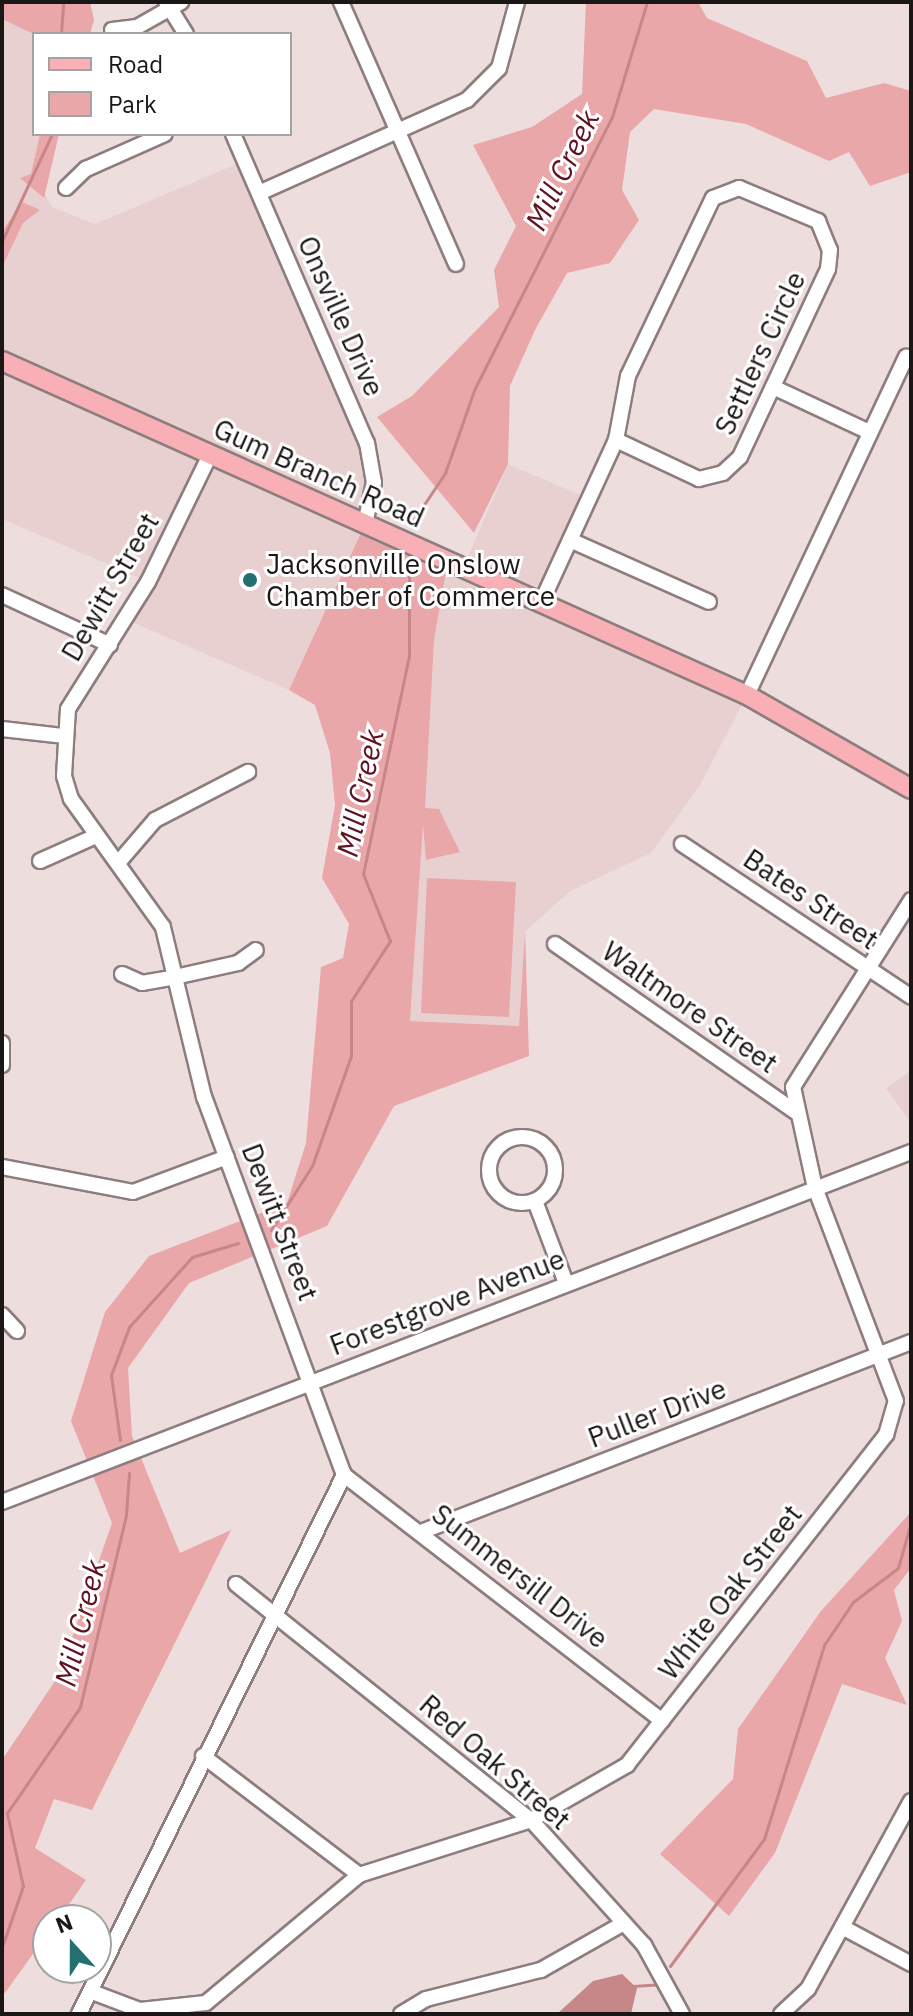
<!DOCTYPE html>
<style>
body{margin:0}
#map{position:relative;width:913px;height:2016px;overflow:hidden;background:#edd;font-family:"IBM Plex Sans",sans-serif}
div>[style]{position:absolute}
.built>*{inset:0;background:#e9d0d0}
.green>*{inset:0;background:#e9a7a9}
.water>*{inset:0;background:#c78688}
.stream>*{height:3px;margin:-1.5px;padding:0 1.5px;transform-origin:1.5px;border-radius:1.5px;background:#c78688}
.roads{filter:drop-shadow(2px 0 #8c7d7e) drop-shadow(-2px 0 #8c7d7e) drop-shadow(0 2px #8c7d7e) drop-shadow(0 -2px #8c7d7e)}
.minor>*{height:14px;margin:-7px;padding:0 7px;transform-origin:7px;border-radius:7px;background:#fff}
.minor>.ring{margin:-7px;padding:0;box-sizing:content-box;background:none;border:14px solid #fff;border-radius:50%}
.major>*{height:18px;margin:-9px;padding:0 9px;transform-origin:9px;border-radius:9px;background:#f8b0b6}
.dots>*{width:22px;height:22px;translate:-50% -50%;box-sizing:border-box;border:4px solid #fff;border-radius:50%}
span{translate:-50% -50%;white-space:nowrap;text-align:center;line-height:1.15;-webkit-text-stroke:6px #fff;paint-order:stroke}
.street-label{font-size:28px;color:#1c1717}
.poi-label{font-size:28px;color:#1c1717}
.left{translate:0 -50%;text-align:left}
.water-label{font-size:30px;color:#611220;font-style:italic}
.frame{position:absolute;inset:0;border:4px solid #1c1717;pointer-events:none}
.legend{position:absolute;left:32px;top:32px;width:260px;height:104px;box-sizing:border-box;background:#fff;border:2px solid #a4a2a2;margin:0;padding:10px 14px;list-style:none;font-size:24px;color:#1c1717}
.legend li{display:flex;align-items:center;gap:16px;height:40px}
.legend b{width:40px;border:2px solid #a4a2a2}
.north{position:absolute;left:32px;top:1904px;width:80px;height:80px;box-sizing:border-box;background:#fff;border:2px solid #a4a2a2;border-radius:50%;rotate:339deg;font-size:22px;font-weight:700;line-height:32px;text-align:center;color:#1c1717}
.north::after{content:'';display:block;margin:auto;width:28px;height:36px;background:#246f71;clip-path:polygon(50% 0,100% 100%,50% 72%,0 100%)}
</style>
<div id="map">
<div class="built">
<i style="clip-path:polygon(2px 2px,34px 34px,34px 134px,58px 134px,40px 186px,52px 207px,95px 224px,244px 161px,372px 460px,365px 524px,289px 690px,125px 619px,147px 581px,2px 519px)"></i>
<i style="clip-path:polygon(508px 464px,592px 500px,541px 602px,747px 695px,700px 785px,651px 853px,570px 891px,525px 932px,519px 1026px,410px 1021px,434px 640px,448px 561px,463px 568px)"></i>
<i style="clip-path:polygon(911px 1071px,911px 1123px,886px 1088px)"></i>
</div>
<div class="green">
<i style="clip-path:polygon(2px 2px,90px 2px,94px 20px,90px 34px,34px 34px,2px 19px)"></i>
<i style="clip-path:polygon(586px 2px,698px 2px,707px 18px,807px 61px,826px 98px,884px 83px,911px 91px,911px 172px,870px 186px,849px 152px,829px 161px,746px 124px,654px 109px,630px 132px,622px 190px,639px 220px,610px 263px,567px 273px,535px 330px,510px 386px,508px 464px,474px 533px,377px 417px,412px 396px,499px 307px,494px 270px,516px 226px,473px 145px,532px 127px,582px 94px)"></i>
<i style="clip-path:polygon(40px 134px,59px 134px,44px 198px,20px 178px,31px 174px)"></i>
<i style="clip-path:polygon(22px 202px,40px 210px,23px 223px,2px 267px,2px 232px)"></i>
<i style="clip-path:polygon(365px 524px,448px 561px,434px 640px,425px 808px,439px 809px,460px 852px,426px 860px,423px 824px,410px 1021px,519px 1026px,525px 932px,529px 1056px,394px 1106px,327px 1226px,189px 1283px,128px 1368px,132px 1436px,180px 1553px,231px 1530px,92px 1810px,54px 1799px,35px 1848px,86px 1880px,58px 1920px,48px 1920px,48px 1933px,2px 1997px,2px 1760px,59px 1675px,112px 1523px,71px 1421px,105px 1312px,149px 1256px,287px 1203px,306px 1143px,321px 967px,343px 958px,349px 924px,322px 878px,335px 805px,330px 753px,315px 705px,289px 690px)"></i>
<i style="clip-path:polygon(427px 878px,516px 882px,509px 1017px,421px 1013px)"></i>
<i style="clip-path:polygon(911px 1512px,911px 1568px,894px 1590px,902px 1621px,885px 1658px,907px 1705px,842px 1684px,775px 1853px,729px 1916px,660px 1854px,733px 1779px,738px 1729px,821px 1611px)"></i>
</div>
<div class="water">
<i style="clip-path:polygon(622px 1974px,637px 1988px,631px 2014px,557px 2014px,593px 1981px)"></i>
</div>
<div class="stream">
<i style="left:61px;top:34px;width:32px;rotate:-86deg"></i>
<i style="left:2px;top:241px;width:118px;rotate:-65deg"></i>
<i style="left:413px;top:521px;width:58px;rotate:-56.3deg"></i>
<i style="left:445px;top:473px;width:90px;rotate:-70.6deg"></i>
<i style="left:475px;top:388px;width:304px;rotate:-63.2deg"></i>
<i style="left:612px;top:117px;width:120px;rotate:-73.1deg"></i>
<i style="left:271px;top:1230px;width:76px;rotate:-57.4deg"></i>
<i style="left:312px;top:1166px;width:117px;rotate:-70.5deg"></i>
<i style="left:351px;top:1056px;width:55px;rotate:-90deg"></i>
<i style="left:351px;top:1001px;width:72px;rotate:-57deg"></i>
<i style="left:390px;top:941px;width:72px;rotate:-111.9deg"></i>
<i style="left:363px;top:874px;width:224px;rotate:-78.1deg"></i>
<i style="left:409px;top:655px;width:87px;rotate:-90deg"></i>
<i style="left:120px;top:1440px;width:66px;rotate:-97.9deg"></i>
<i style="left:111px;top:1375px;width:51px;rotate:-69.4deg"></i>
<i style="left:129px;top:1327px;width:94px;rotate:-48deg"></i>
<i style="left:192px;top:1257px;width:48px;rotate:-16.9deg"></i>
<i style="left:2px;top:1947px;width:65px;rotate:-71deg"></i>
<i style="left:23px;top:1886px;width:75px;rotate:-102.4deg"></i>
<i style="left:7px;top:1813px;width:129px;rotate:-55.4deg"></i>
<i style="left:80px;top:1707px;width:197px;rotate:-76.5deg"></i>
<i style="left:126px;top:1515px;width:42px;rotate:-85.9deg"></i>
<i style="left:670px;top:1966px;width:158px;rotate:-53.5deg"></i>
<i style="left:764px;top:1839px;width:203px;rotate:-72.8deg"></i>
<i style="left:824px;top:1645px;width:52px;rotate:-56deg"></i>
<i style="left:853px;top:1602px;width:56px;rotate:-37.1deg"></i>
<i style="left:898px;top:1568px;width:48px;rotate:-74.2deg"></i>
<i style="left:633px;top:1986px;width:26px;rotate:-4deg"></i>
</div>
<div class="roads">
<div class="minor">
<i style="left:166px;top:2px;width:38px;rotate:58deg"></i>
<i style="left:341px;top:2px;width:286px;rotate:66.3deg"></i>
<i style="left:112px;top:30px;width:25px;rotate:-7deg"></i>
<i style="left:137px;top:27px;width:51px;rotate:-29.6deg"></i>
<i style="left:233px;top:134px;width:337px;rotate:66.6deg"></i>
<i style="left:367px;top:443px;width:40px;rotate:80deg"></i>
<i style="left:374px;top:482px;width:43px;rotate:102.1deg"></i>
<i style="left:66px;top:188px;width:28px;rotate:-44deg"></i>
<i style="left:86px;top:169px;width:86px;rotate:-23.9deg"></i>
<i style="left:259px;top:193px;width:228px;rotate:-24.1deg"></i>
<i style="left:467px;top:100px;width:45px;rotate:-45deg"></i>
<i style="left:499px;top:68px;width:68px;rotate:-74.7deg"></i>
<i style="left:773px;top:387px;width:106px;rotate:25.1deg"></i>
<i style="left:570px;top:540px;width:152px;rotate:24deg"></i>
<i style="left:2px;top:595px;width:119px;rotate:24.8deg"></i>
<i style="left:541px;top:603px;width:179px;rotate:-65.3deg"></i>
<i style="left:616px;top:440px;width:65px;rotate:-79.4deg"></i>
<i style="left:628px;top:376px;width:197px;rotate:-64.5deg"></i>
<i style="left:713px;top:198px;width:28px;rotate:-21deg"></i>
<i style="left:739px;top:188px;width:86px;rotate:22.7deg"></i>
<i style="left:818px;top:221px;width:31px;rotate:68deg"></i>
<i style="left:830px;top:250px;width:19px;rotate:96deg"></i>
<i style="left:828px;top:269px;width:208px;rotate:115.1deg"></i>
<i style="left:740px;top:457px;width:23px;rotate:137deg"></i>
<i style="left:723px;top:473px;width:25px;rotate:166deg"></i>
<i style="left:699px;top:479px;width:92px;rotate:-154.8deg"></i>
<i style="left:747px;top:695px;width:374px;rotate:-64.8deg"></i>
<i style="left:2px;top:729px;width:61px;rotate:6.5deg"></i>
<i style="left:682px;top:844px;width:275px;rotate:33.7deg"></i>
<i style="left:40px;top:861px;width:61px;rotate:-24.1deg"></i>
<i style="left:118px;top:863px;width:57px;rotate:-49.3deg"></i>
<i style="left:155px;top:820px;width:105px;rotate:-27.3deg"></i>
<i style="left:555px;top:944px;width:294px;rotate:34.9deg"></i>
<i style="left:122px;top:974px;width:22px;rotate:24deg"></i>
<i style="left:142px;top:983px;width:34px;rotate:-10deg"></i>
<i style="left:175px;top:977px;width:65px;rotate:-12.5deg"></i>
<i style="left:238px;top:963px;width:22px;rotate:-36deg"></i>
<i style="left:2px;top:1043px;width:22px;rotate:90deg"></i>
<i class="ring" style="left:489px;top:1137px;width:52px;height:52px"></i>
<i style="left:2px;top:1167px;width:133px;rotate:10.8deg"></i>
<i style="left:133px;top:1192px;width:100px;rotate:-20.4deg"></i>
<i style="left:535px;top:1201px;width:88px;rotate:69.3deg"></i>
<i style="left:2px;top:1315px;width:22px;rotate:47deg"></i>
<i style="left:344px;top:1475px;width:402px;rotate:37.7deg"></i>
<i style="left:2px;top:1502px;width:974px;rotate:-21.06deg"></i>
<i style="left:421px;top:1532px;width:526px;rotate:-21.19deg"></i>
<i style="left:236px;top:1584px;width:378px;rotate:38.7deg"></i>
<i style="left:531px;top:1820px;width:169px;rotate:47.9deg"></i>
<i style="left:644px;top:1945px;width:79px;rotate:61.2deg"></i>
<i style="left:203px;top:1756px;width:196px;rotate:37.3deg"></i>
<i style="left:844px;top:1928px;width:76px;rotate:28.2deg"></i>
<i style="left:92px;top:1992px;width:51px;rotate:20.6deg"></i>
<i style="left:140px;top:2010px;width:66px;rotate:-6.1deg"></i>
<i style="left:206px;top:2003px;width:199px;rotate:-39.9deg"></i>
<i style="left:359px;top:1875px;width:181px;rotate:-17.7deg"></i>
<i style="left:531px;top:1820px;width:111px;rotate:-29.8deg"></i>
<i style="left:627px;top:1765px;width:420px;rotate:-51.9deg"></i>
<i style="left:886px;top:1435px;width:35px;rotate:-74deg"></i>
<i style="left:896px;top:1401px;width:228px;rotate:-110.8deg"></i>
<i style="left:815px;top:1188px;width:103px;rotate:-102.3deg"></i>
<i style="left:793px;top:1087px;width:221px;rotate:-57.7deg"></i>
<i style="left:79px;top:2014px;width:601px;rotate:-63.82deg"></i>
<i style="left:344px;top:1475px;width:403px;rotate:-110.3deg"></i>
<i style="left:204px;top:1097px;width:175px;rotate:-103.6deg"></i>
<i style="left:163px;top:927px;width:158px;rotate:-125.7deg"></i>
<i style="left:71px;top:799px;width:24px;rotate:-107deg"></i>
<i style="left:64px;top:776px;width:67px;rotate:-86.6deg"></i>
<i style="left:68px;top:709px;width:150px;rotate:-57.8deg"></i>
<i style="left:148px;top:582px;width:141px;rotate:-64deg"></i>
<i style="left:401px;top:2014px;width:29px;rotate:-31deg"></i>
<i style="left:426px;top:1999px;width:119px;rotate:-14.2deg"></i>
<i style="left:541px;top:1970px;width:95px;rotate:-29.5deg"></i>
<i style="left:781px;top:2014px;width:37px;rotate:-43deg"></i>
<i style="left:808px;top:1989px;width:214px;rotate:-61.3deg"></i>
</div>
<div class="major">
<i style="left:2px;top:361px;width:816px;rotate:24.15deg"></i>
<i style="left:747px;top:695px;width:189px;rotate:29.8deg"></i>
</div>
</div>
<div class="dots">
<i style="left:250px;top:580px;background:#246f71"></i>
</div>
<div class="street-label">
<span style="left:341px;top:316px;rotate:66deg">Onsville Drive</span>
<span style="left:760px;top:353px;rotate:-65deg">Settlers Circle</span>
<span style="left:319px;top:473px;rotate:24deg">Gum Branch Road</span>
<span style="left:110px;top:587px;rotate:-60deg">Dewitt Street</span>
<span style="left:811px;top:899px;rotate:34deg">Bates Street</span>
<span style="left:690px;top:1007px;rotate:35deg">Waltmore Street</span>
<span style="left:280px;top:1222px;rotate:69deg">Dewitt Street</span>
<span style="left:447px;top:1302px;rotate:-21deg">Forestgrove Avenue</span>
<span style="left:657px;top:1413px;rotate:-21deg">Puller Drive</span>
<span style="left:520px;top:1576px;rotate:38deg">Summersill Drive</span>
<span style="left:730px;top:1592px;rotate:-52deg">White Oak Street</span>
<span style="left:495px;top:1762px;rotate:41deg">Red Oak Street</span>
</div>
<div class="poi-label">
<span class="left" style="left:266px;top:580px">Jacksonville Onslow<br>Chamber of Commerce</span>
</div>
<div class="water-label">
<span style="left:562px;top:170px;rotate:-64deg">Mill Creek</span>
<span style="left:360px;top:793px;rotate:-78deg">Mill Creek</span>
<span style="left:80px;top:1623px;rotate:-76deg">Mill Creek</span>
</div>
<div class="frame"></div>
<ul class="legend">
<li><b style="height:10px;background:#f8b0b6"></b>Road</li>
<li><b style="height:22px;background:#e9a7a9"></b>Park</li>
</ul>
<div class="north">N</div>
</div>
